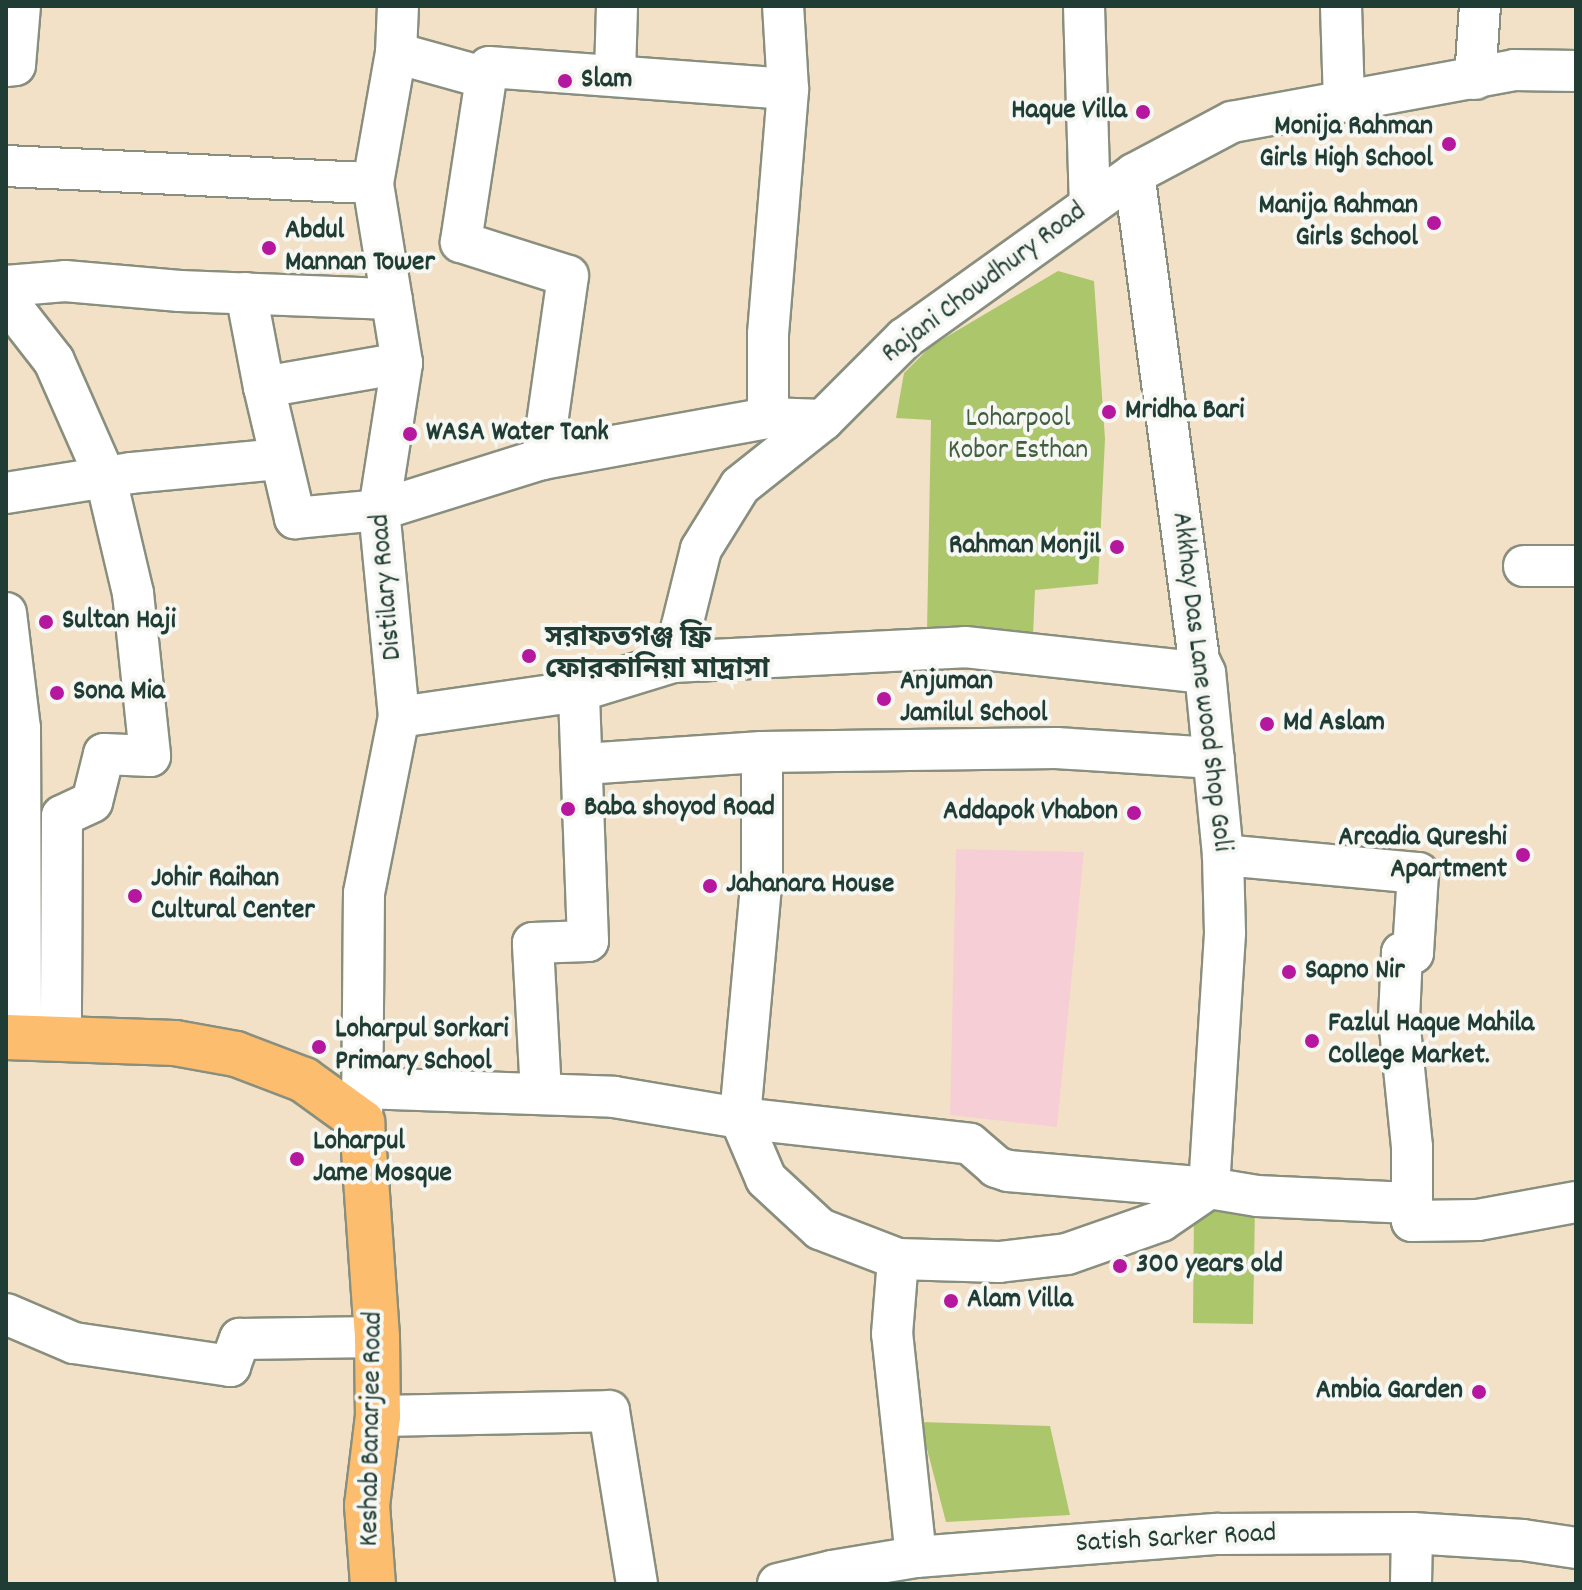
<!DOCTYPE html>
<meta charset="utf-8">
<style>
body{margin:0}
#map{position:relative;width:1582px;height:1590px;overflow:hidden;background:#f3e1c7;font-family:Dekko,"Noto Sans Bengali",sans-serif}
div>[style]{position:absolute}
.built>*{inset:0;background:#f6cfd6}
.green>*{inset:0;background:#acc66b}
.roads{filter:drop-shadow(2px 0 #898f7e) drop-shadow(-2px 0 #898f7e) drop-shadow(0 2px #898f7e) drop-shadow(0 -2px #898f7e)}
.minor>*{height:40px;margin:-20px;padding:0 20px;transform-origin:20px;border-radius:20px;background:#fff}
.major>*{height:44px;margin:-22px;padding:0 22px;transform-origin:22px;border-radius:22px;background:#fcbd6f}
.dots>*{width:22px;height:22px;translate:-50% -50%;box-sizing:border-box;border:4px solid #f6f6f2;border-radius:50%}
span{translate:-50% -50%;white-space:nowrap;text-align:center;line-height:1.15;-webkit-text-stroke:8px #f6f6f2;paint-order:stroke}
.poi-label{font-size:28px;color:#1f3d34;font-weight:700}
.left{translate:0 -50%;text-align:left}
.right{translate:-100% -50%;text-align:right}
.street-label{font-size:28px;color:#1f3d34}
.park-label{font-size:28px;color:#425f42}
.frame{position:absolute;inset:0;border:8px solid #1f3d34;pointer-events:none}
</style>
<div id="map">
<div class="built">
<i style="clip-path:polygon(956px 849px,1084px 852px,1057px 1127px,950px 1115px)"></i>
</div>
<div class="green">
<i style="clip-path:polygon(1058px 271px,1094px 281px,1105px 439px,1098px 584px,1035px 590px,1033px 636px,927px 631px,931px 420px,896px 418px,904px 373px,931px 346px)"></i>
<i style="clip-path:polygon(1194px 1208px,1255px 1208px,1253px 1324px,1193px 1323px)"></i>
<i style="clip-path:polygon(920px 1422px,1050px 1426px,1070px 1515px,946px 1522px)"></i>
</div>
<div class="roads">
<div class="minor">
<i style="left:1084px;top:6px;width:198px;rotate:88.3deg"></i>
<i style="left:1341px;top:6px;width:95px;rotate:88.2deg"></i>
<i style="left:396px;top:53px;width:93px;rotate:15.5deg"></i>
<i style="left:486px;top:78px;width:11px;rotate:-75deg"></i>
<i style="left:489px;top:67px;width:300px;rotate:4.2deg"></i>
<i style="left:6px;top:66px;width:9px;rotate:-6deg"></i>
<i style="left:15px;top:65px;width:59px;rotate:-85.2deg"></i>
<i style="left:615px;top:74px;width:68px;rotate:-88.3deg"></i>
<i style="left:486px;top:78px;width:166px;rotate:98.7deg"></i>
<i style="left:461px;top:242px;width:112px;rotate:17.6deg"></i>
<i style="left:568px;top:276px;width:185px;rotate:98.1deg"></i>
<i style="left:1475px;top:79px;width:73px;rotate:-86.1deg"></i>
<i style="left:6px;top:166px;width:367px;rotate:2.7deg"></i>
<i style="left:6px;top:286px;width:59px;rotate:-4.8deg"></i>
<i style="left:65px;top:281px;width:115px;rotate:5deg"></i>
<i style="left:180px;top:291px;width:212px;rotate:2.2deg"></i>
<i style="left:12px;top:286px;width:25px;rotate:83deg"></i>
<i style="left:15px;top:311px;width:63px;rotate:52deg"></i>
<i style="left:54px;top:361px;width:129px;rotate:66.2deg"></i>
<i style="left:106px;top:479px;width:117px;rotate:76.7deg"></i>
<i style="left:133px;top:593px;width:164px;rotate:84deg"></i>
<i style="left:150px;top:756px;width:46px;rotate:-177.5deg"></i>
<i style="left:104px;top:754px;width:49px;rotate:104deg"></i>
<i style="left:92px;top:802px;width:33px;rotate:155deg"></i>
<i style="left:62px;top:816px;width:223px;rotate:90.3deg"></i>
<i style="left:246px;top:293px;width:96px;rotate:79.2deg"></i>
<i style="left:264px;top:387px;width:140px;rotate:-9.9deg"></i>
<i style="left:264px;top:387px;width:135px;rotate:76.7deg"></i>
<i style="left:295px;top:518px;width:84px;rotate:-5.4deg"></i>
<i style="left:379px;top:510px;width:171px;rotate:-17.4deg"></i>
<i style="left:542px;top:459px;width:230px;rotate:-10.3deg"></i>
<i style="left:768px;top:418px;width:55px;rotate:2.1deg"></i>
<i style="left:768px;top:418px;width:84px;rotate:-90deg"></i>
<i style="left:768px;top:334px;width:246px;rotate:-85.3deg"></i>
<i style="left:788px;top:89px;width:83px;rotate:-93.4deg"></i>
<i style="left:6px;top:493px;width:127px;rotate:-9.1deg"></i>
<i style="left:131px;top:473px;width:149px;rotate:-5.4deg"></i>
<i style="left:1524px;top:566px;width:52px"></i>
<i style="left:6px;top:613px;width:116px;rotate:83.1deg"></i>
<i style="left:20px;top:728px;width:309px;rotate:89.8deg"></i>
<i style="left:673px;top:662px;width:292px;rotate:-2.9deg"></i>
<i style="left:965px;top:647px;width:241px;rotate:6.2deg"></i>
<i style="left:399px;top:717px;width:182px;rotate:-8.2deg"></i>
<i style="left:579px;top:691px;width:98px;rotate:-17.1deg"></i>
<i style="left:673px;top:662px;width:116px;rotate:-76.1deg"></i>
<i style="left:701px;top:549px;width:74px;rotate:-58.2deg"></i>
<i style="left:740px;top:486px;width:106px;rotate:-38.5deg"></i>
<i style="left:823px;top:420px;width:116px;rotate:-45deg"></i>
<i style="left:905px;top:338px;width:282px;rotate:-35.6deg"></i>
<i style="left:1134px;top:174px;width:111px;rotate:-28deg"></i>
<i style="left:1232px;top:122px;width:287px;rotate:-10.4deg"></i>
<i style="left:1514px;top:70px;width:62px;rotate:0.9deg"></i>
<i style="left:762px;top:752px;width:294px;rotate:-0.8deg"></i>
<i style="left:1056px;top:748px;width:158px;rotate:3.6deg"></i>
<i style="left:584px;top:764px;width:178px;rotate:-3.9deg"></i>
<i style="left:762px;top:752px;width:123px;rotate:90deg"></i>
<i style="left:762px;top:875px;width:244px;rotate:95.2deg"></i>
<i style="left:740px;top:1118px;width:66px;rotate:66.9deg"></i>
<i style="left:766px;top:1179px;width:74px;rotate:42.8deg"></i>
<i style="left:820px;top:1229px;width:84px;rotate:21deg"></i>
<i style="left:1223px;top:855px;width:196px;rotate:5.3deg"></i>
<i style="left:1418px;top:873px;width:80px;rotate:93.6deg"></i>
<i style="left:1413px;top:953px;width:11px;rotate:180deg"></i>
<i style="left:1402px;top:953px;width:66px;rotate:92.6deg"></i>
<i style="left:1399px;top:1019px;width:129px;rotate:84.2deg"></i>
<i style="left:1412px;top:1147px;width:74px;rotate:90deg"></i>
<i style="left:1412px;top:1221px;width:66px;rotate:-0.9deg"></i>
<i style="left:1478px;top:1220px;width:100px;rotate:-10.4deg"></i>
<i style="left:362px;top:1088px;width:252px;rotate:2deg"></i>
<i style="left:614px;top:1097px;width:128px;rotate:9.5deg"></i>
<i style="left:740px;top:1118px;width:231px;rotate:6.4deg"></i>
<i style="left:970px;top:1144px;width:35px;rotate:41deg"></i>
<i style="left:996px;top:1167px;width:13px;rotate:18deg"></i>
<i style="left:1008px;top:1171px;width:202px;rotate:4.8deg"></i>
<i style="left:1209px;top:1188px;width:49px;rotate:9.5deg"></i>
<i style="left:1257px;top:1196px;width:153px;rotate:2.6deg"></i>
<i style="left:541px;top:1093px;width:150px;rotate:-93.1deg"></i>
<i style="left:533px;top:943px;width:55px;rotate:-2.1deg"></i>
<i style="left:588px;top:941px;width:250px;rotate:-92.1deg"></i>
<i style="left:362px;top:1122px;width:229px;rotate:-89.5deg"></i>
<i style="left:364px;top:893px;width:179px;rotate:-78.8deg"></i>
<i style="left:399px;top:717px;width:208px;rotate:-95.5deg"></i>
<i style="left:379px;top:510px;width:149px;rotate:-81.1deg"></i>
<i style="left:402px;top:363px;width:182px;rotate:-99.2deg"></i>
<i style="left:373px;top:183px;width:132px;rotate:-80deg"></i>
<i style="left:396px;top:53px;width:47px;rotate:-87.6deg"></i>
<i style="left:6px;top:1314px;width:74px;rotate:23.1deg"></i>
<i style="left:74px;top:1343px;width:158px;rotate:8.4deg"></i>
<i style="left:230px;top:1366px;width:29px;rotate:-70deg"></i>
<i style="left:240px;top:1339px;width:137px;rotate:-0.8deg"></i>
<i style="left:378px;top:1416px;width:231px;rotate:-1.2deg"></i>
<i style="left:609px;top:1411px;width:175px;rotate:80.8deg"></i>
<i style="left:916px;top:1557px;width:224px;rotate:-96.1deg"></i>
<i style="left:892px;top:1334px;width:75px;rotate:-85.4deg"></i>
<i style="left:898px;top:1259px;width:101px;rotate:1.7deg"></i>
<i style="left:999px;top:1262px;width:68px;rotate:-6.7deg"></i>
<i style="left:1067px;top:1254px;width:100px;rotate:-19.3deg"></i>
<i style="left:1161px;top:1221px;width:58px;rotate:-34.5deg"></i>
<i style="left:1209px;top:1188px;width:256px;rotate:-86.4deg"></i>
<i style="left:1225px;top:933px;width:78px;rotate:-91.5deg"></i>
<i style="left:1223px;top:855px;width:183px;rotate:-95.6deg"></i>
<i style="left:1205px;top:673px;width:14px;rotate:-115deg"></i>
<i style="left:1199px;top:660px;width:490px;rotate:-97.6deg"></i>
<i style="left:778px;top:1584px;width:56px;rotate:-13.5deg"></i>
<i style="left:832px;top:1571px;width:85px;rotate:-9.5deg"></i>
<i style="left:916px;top:1557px;width:303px;rotate:-4.4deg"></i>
<i style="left:1218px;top:1534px;width:194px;rotate:-0.3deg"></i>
<i style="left:1412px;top:1533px;width:111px;rotate:3.6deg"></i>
<i style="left:1523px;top:1540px;width:54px;rotate:8.6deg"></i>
<i style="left:1411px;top:1584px;width:51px;rotate:-88.9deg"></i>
</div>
<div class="major">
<i style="left:6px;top:1037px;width:169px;rotate:2deg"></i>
<i style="left:175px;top:1043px;width:62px;rotate:10.2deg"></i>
<i style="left:236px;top:1054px;width:73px;rotate:20.9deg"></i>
<i style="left:304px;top:1080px;width:72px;rotate:35.9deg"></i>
<i style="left:362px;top:1122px;width:216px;rotate:86deg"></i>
<i style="left:377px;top:1337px;width:79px;rotate:89.3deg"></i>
<i style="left:378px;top:1416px;width:90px;rotate:97deg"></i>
<i style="left:367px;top:1505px;width:79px;rotate:85.7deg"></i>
</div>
</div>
<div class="dots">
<i style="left:565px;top:81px;background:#b5179e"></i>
<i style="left:1143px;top:112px;background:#b5179e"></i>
<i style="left:1449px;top:144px;background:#b5179e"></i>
<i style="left:1434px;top:223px;background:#b5179e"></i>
<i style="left:269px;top:248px;background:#b5179e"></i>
<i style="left:1109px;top:412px;background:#b5179e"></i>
<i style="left:410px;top:434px;background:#b5179e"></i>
<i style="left:1117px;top:547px;background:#b5179e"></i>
<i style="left:46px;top:622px;background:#b5179e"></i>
<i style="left:529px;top:656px;background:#b5179e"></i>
<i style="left:57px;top:693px;background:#b5179e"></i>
<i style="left:884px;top:699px;background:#b5179e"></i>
<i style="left:1267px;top:724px;background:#b5179e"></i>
<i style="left:568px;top:809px;background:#b5179e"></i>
<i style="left:1134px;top:813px;background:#b5179e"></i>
<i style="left:1523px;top:855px;background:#b5179e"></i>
<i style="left:710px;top:886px;background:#b5179e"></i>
<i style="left:135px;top:896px;background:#b5179e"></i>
<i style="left:1289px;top:972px;background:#b5179e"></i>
<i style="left:1312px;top:1041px;background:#b5179e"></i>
<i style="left:319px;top:1047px;background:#b5179e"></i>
<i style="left:297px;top:1159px;background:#b5179e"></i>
<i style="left:1120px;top:1266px;background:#b5179e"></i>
<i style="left:951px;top:1301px;background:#b5179e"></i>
<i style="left:1479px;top:1392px;background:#b5179e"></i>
</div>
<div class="poi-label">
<span class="left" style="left:581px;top:81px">Slam</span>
<span class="right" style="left:1127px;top:112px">Haque Villa</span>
<span class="right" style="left:1433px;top:144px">Monija Rahman<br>Girls High School</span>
<span class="right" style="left:1418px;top:223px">Manija Rahman<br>Girls School</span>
<span class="left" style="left:285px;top:248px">Abdul<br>Mannan Tower</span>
<span class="left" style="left:1125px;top:412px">Mridha Bari</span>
<span class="left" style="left:426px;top:434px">WASA Water Tank</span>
<span class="right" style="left:1101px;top:547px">Rahman Monjil</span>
<span class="left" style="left:62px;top:622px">Sultan Haji</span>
<span class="left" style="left:545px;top:656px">সরাফতগঞ্জ ফ্রি<br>ফোরকানিয়া মাদ্রাসা</span>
<span class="left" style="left:900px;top:699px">Anjuman<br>Jamilul School</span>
<span class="left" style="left:73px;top:693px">Sona Mia</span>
<span class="left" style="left:1283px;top:724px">Md Aslam</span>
<span class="left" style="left:584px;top:809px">Baba shoyod Road</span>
<span class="right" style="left:1118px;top:813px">Addapok Vhabon</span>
<span class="right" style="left:1507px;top:855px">Arcadia Qureshi<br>Apartment</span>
<span class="left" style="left:151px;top:896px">Johir Raihan<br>Cultural Center</span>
<span class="left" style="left:726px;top:886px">Jahanara House</span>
<span class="left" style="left:1305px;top:972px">Sapno Nir</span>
<span class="left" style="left:1328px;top:1041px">Fazlul Haque Mahila<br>College Market.</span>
<span class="left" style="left:335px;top:1047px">Loharpul Sorkari<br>Primary School</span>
<span class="left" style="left:313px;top:1159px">Loharpul<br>Jame Mosque</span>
<span class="left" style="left:1136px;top:1266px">300 years old</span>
<span class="left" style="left:967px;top:1301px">Alam Villa</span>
<span class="right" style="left:1463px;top:1392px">Ambia Garden</span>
</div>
<div class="street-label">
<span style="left:985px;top:284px;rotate:-37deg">Rajani Chowdhury Road</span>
<span style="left:388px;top:587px;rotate:-95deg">Distilary Road</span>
<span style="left:1200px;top:682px;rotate:83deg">Akkhay Das Lane wood Shop Goli</span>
<span style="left:373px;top:1429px;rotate:-89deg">Keshab Banarjee Road</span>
<span style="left:1176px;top:1540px;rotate:-3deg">Satish Sarker Road</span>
</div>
<div class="park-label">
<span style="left:1018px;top:436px">Loharpool<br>Kobor Esthan</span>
</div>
<div class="frame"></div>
</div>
